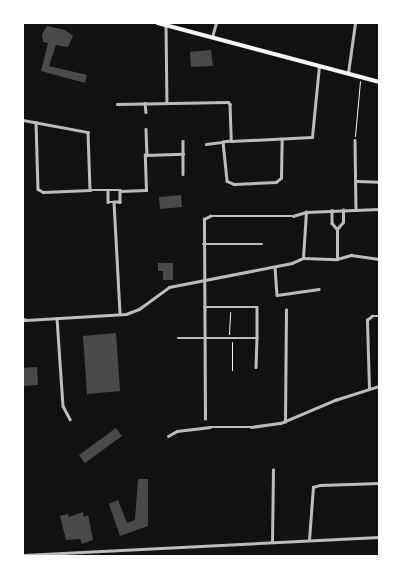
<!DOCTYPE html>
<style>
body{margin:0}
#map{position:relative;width:402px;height:579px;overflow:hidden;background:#111;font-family:Helvetica,sans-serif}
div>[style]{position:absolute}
.building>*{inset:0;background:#4a4a4a}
.path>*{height:1px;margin:-0.5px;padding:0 0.5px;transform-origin:0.5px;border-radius:0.5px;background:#f5f5f5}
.minor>*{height:2.5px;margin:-1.25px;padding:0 1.25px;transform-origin:1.25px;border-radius:1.25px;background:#bcbcbc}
.secondary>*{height:3.5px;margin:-1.75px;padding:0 1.75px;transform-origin:1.75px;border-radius:1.75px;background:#f5f5f5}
span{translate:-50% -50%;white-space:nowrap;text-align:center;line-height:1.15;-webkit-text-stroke:3px #fff;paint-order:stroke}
.frame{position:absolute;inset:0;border:24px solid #fff;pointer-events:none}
</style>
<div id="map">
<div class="building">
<i style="clip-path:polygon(47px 26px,65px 30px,73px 36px,68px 47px,56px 45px,49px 66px,87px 75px,85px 83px,41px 71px,48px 43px,43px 42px,42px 34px)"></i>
<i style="clip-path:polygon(211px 50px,213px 66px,191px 67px,190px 52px)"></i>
<i style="clip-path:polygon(181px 195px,182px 207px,160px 209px,159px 197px)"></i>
<i style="clip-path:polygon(158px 263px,173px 263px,173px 280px,163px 280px,163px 271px,158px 271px)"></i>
<i style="clip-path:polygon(116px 333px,120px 391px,87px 394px,83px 336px)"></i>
<i style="clip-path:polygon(37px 367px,38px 385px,23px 386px,23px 368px)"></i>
<i style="clip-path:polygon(116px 428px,122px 436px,85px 463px,79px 455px)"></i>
<i style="clip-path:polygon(138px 479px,148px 479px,148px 526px,120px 536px,109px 504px,118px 500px,127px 523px,135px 520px)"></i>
<i style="clip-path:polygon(83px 512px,84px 517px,88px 515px,93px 540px,82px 544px,80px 539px,66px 540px,60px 516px,68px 514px,69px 517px)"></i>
</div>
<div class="path">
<i style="left:355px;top:136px;width:55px;rotate:-84.8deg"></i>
<i style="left:229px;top:334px;width:22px;rotate:-87deg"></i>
<i style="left:232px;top:342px;width:28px;rotate:90deg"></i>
</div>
<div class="minor">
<i style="left:166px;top:25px;width:78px;rotate:89.3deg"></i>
<i style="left:212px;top:37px;width:15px;rotate:-74deg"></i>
<i style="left:348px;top:73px;width:50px;rotate:-82deg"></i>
<i style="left:145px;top:103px;width:9px;rotate:84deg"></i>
<i style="left:117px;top:104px;width:111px;rotate:-1deg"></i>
<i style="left:228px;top:102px;width:3px;rotate:45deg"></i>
<i style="left:230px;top:104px;width:37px;rotate:88deg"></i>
<i style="left:231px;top:141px;width:81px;rotate:-2.8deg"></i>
<i style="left:312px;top:137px;width:71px;rotate:-84.4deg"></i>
<i style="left:23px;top:120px;width:66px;rotate:10.5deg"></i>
<i style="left:88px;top:132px;width:58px;rotate:88deg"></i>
<i style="left:90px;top:190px;width:30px"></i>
<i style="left:120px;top:190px;width:12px;rotate:90deg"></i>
<i style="left:120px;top:202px;width:6px;rotate:180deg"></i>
<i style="left:36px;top:122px;width:67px;rotate:88.3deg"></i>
<i style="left:38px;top:189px;width:6px;rotate:31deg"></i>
<i style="left:43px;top:192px;width:47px;rotate:-2.4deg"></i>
<i style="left:146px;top:129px;width:26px;rotate:88deg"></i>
<i style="left:355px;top:140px;width:70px;rotate:89.2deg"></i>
<i style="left:183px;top:141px;width:13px;rotate:90deg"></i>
<i style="left:231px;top:141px;width:8px;rotate:173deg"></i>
<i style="left:223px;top:142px;width:39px;rotate:84deg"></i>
<i style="left:227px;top:181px;width:8px;rotate:23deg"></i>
<i style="left:234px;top:184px;width:42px;rotate:-2.7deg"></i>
<i style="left:276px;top:182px;width:6px;rotate:-39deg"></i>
<i style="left:281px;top:178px;width:39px;rotate:-89deg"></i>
<i style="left:206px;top:144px;width:17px;rotate:-7deg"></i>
<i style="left:356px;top:181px;width:23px;rotate:2deg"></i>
<i style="left:108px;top:190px;width:12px;rotate:90deg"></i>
<i style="left:108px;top:202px;width:6px"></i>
<i style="left:114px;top:202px;width:112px;rotate:86.9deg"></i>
<i style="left:120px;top:191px;width:26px;rotate:-2deg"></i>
<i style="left:146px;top:190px;width:35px;rotate:-92deg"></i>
<i style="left:145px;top:155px;width:38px;rotate:-2deg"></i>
<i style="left:183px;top:154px;width:20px;rotate:90deg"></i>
<i style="left:332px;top:210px;width:13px;rotate:90deg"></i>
<i style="left:332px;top:223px;width:8px;rotate:50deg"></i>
<i style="left:203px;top:244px;width:59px"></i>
<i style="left:303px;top:258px;width:34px;rotate:2deg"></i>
<i style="left:337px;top:259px;width:15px;rotate:-16deg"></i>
<i style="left:351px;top:255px;width:28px;rotate:8deg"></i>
<i style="left:337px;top:259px;width:30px;rotate:-90deg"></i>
<i style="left:337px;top:229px;width:9px;rotate:-49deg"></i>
<i style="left:343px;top:222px;width:12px;rotate:-90deg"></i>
<i style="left:275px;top:267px;width:28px;rotate:86deg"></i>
<i style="left:277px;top:295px;width:42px;rotate:-8.1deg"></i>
<i style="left:204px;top:307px;width:53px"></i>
<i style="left:257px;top:307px;width:31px;rotate:90deg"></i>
<i style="left:57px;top:318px;width:88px;rotate:86.1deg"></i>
<i style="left:63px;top:406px;width:15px;rotate:62deg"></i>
<i style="left:23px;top:319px;width:3px;rotate:18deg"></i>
<i style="left:26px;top:320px;width:3px;rotate:162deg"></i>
<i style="left:26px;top:320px;width:100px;rotate:-3.4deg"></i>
<i style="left:126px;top:314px;width:14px;rotate:-21deg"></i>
<i style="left:139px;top:309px;width:37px;rotate:-36deg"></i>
<i style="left:169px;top:287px;width:125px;rotate:-11deg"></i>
<i style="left:292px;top:263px;width:12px;rotate:-24deg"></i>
<i style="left:303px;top:258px;width:46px;rotate:-86.3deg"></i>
<i style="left:178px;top:338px;width:79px"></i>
<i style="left:257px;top:338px;width:29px;rotate:92deg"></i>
<i style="left:369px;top:389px;width:69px;rotate:-91.7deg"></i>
<i style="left:367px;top:320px;width:6px;rotate:-39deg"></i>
<i style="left:372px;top:316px;width:7px"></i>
<i style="left:205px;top:419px;width:200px;rotate:-90.3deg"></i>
<i style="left:204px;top:219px;width:7px;rotate:-27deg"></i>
<i style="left:210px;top:216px;width:83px"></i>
<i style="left:293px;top:216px;width:14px;rotate:-17deg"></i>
<i style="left:306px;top:212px;width:73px;rotate:-2.4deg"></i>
<i style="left:285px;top:422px;width:112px;rotate:-89.5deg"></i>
<i style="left:168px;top:436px;width:10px;rotate:-29deg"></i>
<i style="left:177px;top:431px;width:33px;rotate:-7deg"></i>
<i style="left:210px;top:427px;width:41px"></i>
<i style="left:251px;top:427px;width:30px;rotate:-8deg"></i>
<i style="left:281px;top:423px;width:59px;rotate:-23.1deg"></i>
<i style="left:335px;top:400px;width:46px;rotate:-17.7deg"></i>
<i style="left:309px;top:540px;width:53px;rotate:-85.7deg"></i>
<i style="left:313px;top:487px;width:7px;rotate:-16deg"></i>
<i style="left:320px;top:485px;width:59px;rotate:-1.9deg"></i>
<i style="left:272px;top:541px;width:71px;rotate:-89.2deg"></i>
<i style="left:23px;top:555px;width:356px;rotate:-2.9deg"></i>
</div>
<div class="secondary">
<i style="left:158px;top:23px;width:229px;rotate:14.9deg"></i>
</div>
<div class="frame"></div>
</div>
